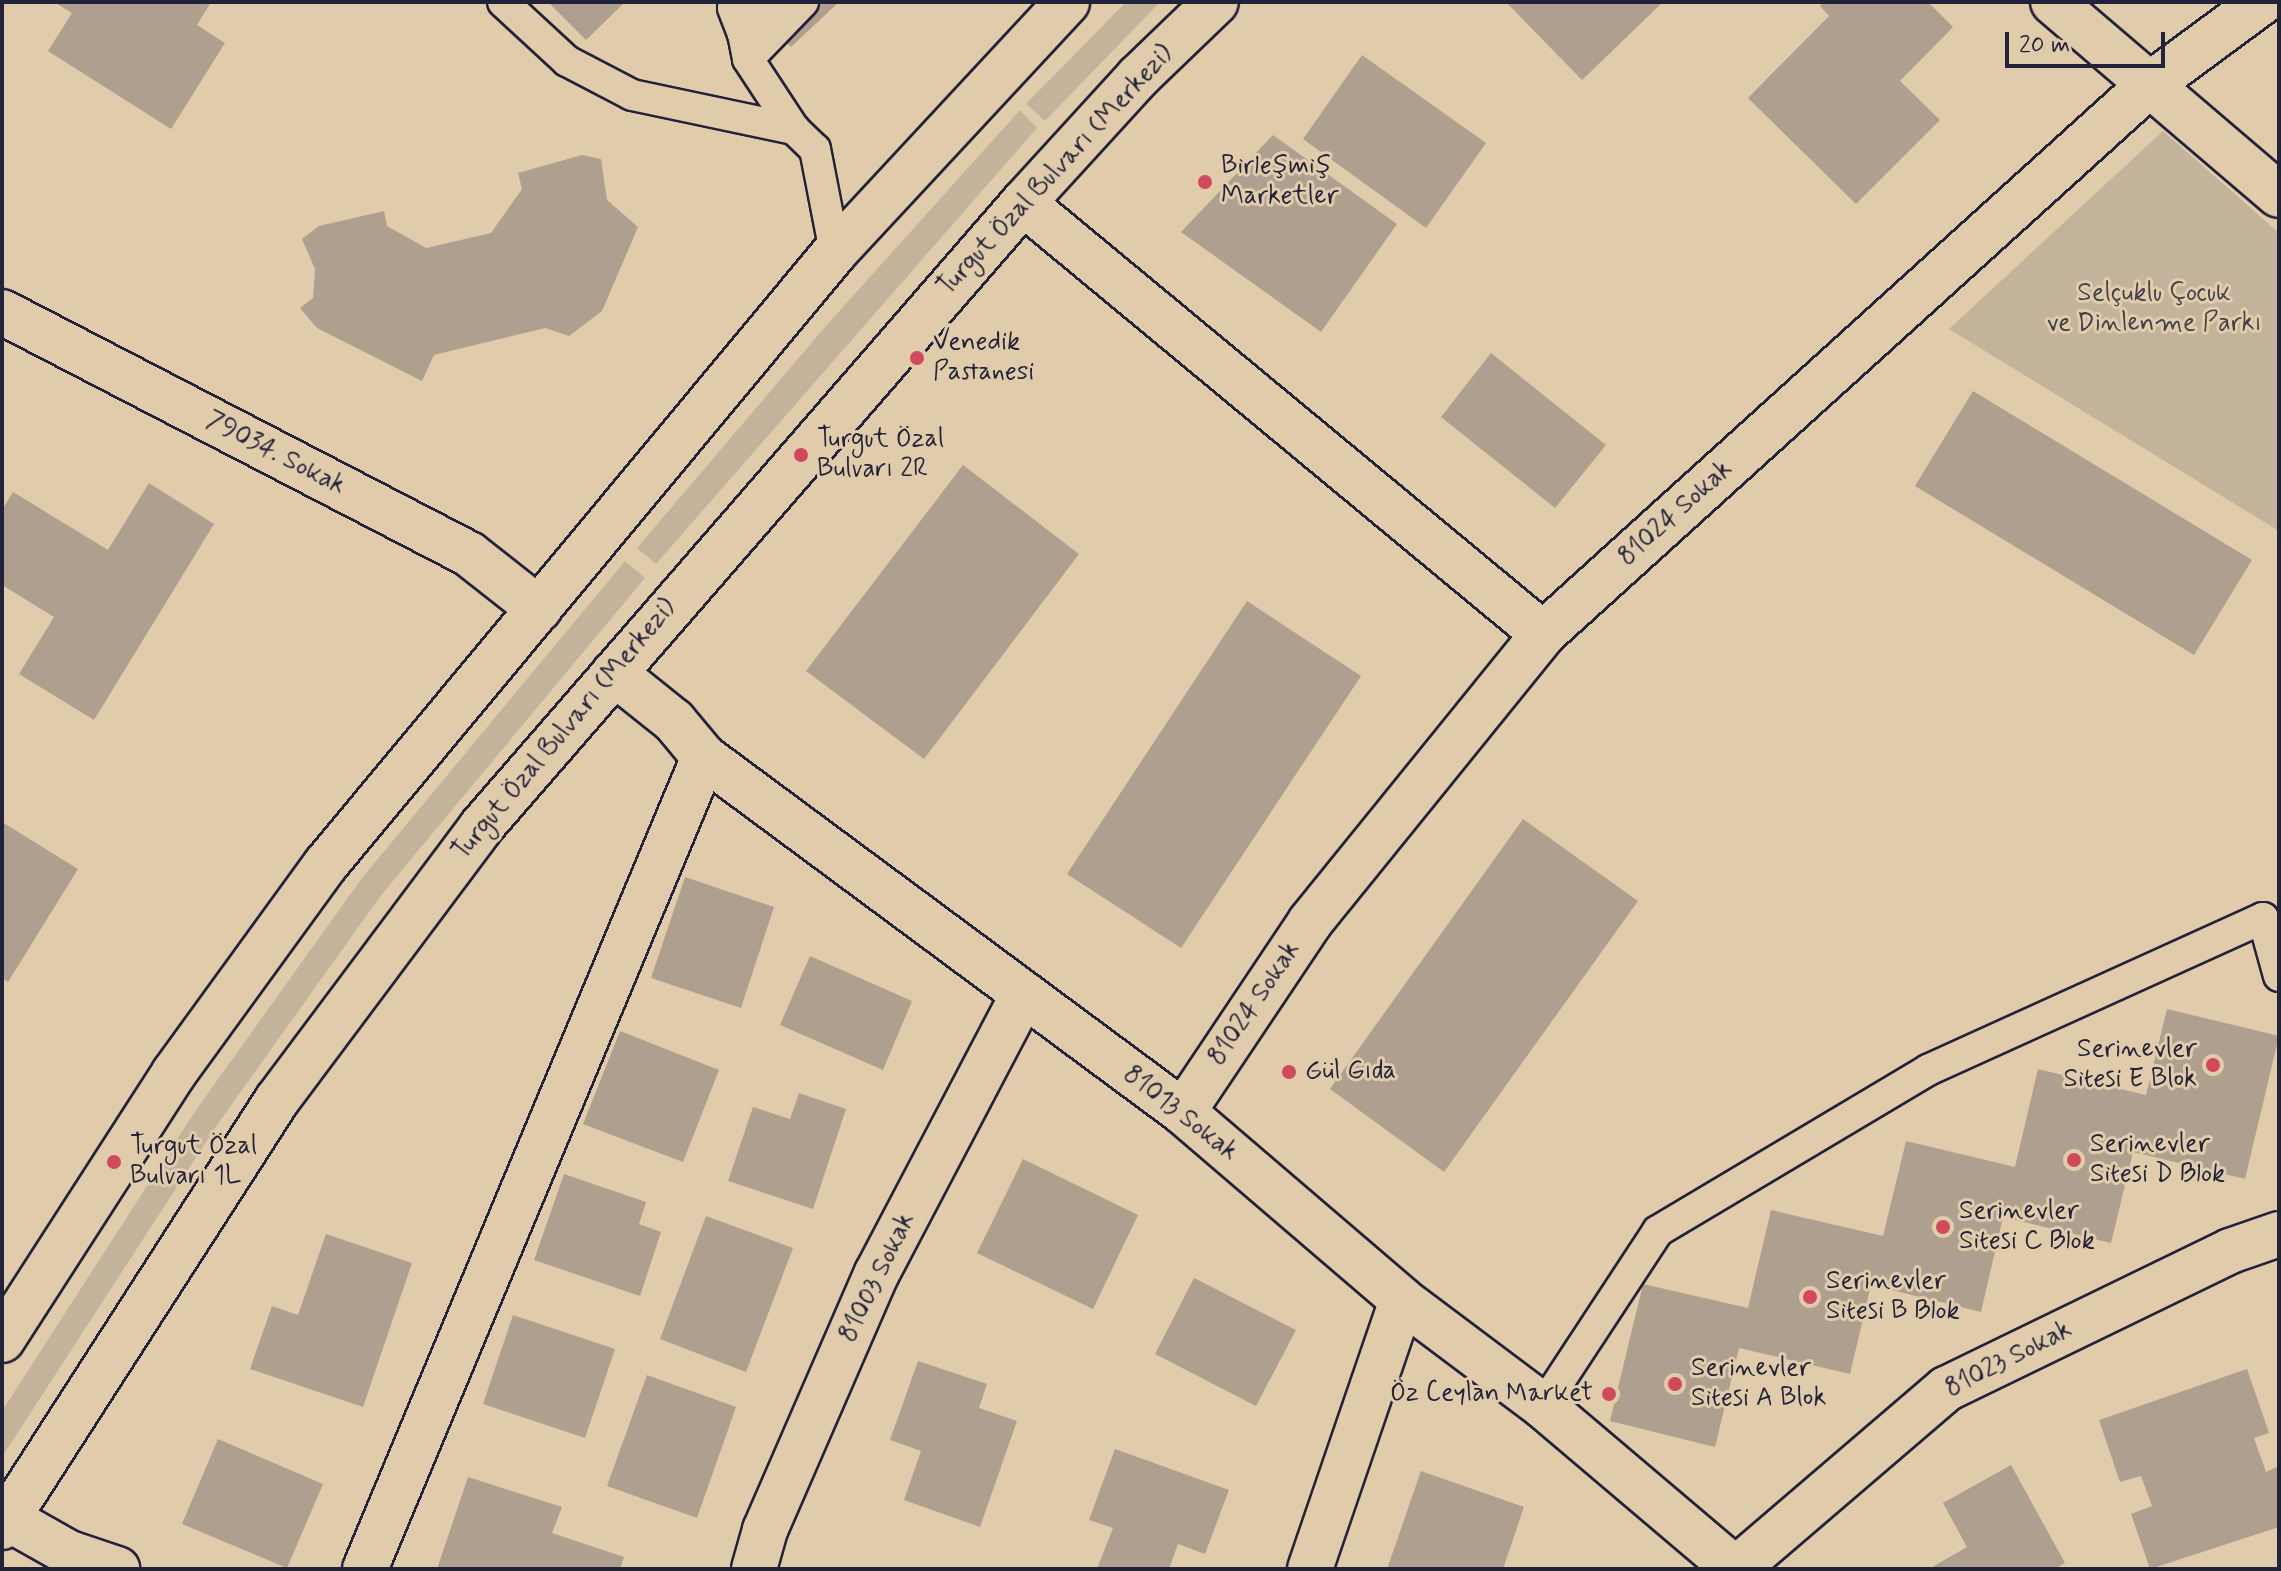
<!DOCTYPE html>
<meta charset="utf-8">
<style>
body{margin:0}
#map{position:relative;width:2281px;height:1571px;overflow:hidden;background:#e0ccab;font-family:Mynerve,sans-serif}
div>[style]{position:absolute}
.green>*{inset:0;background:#c4b39b}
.building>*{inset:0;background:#ae9f8e}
.roads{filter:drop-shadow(2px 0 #22223b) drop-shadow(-2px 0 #22223b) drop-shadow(0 2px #22223b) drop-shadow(0 -2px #22223b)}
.service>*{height:30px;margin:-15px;padding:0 15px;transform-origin:15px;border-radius:15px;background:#e0ccab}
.minor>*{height:44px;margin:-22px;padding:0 22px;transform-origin:22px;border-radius:22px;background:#e0ccab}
.secondary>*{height:44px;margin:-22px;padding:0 22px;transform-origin:22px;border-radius:22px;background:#e0ccab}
.dots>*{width:22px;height:22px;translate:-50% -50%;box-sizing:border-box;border:4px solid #e0ccab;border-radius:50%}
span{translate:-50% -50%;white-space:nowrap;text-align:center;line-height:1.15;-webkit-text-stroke:6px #e0ccab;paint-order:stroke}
.poi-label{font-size:26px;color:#22223b}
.left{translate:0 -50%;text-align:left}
.right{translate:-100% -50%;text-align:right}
.street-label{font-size:26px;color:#22223b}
.park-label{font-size:26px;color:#423f4e}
.frame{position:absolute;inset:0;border:4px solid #22223b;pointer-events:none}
.scale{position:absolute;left:2005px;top:32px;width:160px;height:36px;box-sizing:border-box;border:4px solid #22223b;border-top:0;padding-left:10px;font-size:24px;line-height:28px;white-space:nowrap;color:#22223b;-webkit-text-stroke:6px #e0ccab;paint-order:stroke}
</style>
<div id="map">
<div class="green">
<i style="clip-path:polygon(1126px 2px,1160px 2px,1045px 121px,1026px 104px)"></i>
<i style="clip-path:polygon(1020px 110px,1037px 128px,656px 564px,637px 548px,825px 327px)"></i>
<i style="clip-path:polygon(2163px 131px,2279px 233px,2279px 531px,1949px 329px)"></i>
<i style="clip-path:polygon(625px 561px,645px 578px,382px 894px,217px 1125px,2px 1457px,2px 1411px,196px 1110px,362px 878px)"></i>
</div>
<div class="building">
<i style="clip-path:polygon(54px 2px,211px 2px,197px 25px,225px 43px,171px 129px,48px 51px,72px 13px)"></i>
<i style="clip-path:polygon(548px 2px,625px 2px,586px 40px)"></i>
<i style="clip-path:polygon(748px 2px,839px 2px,791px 47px)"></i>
<i style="clip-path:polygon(1506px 2px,1663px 2px,1582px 80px)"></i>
<i style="clip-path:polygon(1823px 2px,1928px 2px,1953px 27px,1900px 81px,1940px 120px,1856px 204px,1748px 98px,1829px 16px,1820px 6px)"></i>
<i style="clip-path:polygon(1362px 55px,1486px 143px,1426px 228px,1303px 139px)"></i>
<i style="clip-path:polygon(1273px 135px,1397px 224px,1321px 332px,1181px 232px)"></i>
<i style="clip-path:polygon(582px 155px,601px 159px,607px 200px,638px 227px,602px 311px,569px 336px,545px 328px,434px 355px,422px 381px,317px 328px,300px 308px,313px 298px,315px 269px,302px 239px,319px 226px,384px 211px,387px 226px,426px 248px,491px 233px,522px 189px,518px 173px)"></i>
<i style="clip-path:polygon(1491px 353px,1606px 445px,1555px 508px,1441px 417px)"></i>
<i style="clip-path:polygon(1973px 391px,2252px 560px,2194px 655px,1915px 486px)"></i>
<i style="clip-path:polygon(963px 465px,1079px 554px,924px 759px,806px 671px)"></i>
<i style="clip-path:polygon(149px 483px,214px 524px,94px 720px,19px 674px,54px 617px,2px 585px,2px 510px,13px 492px,108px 550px)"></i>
<i style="clip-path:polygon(1247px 601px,1361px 676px,1181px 948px,1067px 874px)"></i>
<i style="clip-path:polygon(1523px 819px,1638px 901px,1444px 1172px,1330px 1089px)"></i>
<i style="clip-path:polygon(2px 822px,78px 869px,8px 982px,2px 978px)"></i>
<i style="clip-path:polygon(685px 877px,774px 907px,741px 1008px,651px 978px)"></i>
<i style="clip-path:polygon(810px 956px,912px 1001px,883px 1070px,780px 1025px)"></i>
<i style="clip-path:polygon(2167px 1009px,2279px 1036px,2245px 1179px,2133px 1152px,2111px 1243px,2003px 1217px,1981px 1312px,1871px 1285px,1850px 1374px,1739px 1348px,1715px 1447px,1610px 1421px,1643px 1284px,1748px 1308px,1771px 1210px,1883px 1236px,1906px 1141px,2015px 1167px,2038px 1069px,2146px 1095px)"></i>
<i style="clip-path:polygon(620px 1031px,719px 1070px,683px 1162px,583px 1124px)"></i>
<i style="clip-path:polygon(799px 1093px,846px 1109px,813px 1209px,728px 1181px,753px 1107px,790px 1119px)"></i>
<i style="clip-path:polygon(1023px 1159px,1138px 1215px,1093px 1309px,977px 1253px)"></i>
<i style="clip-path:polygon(564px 1174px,646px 1202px,639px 1224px,661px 1232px,640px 1296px,534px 1260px)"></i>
<i style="clip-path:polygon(706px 1216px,793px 1248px,746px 1372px,660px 1339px)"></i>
<i style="clip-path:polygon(326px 1234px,412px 1263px,363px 1407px,250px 1369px,272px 1306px,298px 1315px)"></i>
<i style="clip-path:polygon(1194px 1278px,1296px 1330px,1256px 1406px,1155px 1354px)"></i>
<i style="clip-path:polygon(513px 1315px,615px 1349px,585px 1438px,483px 1404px)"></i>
<i style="clip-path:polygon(918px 1361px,987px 1384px,979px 1408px,1017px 1421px,980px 1527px,904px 1500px,921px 1451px,890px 1440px)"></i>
<i style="clip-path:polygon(2247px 1369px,2269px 1433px,2254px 1438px,2266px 1472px,2279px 1466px,2279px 1527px,2150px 1569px,2131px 1514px,2152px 1506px,2141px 1476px,2120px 1482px,2099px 1420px)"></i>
<i style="clip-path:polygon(647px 1375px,736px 1407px,697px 1518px,607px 1486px)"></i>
<i style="clip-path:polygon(218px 1439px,323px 1484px,287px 1568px,182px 1524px)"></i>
<i style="clip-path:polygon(1115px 1449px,1229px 1490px,1205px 1554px,1178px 1544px,1169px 1569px,1097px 1569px,1113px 1528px,1089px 1520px)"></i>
<i style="clip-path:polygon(2011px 1465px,2065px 1563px,2054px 1569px,1929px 1569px,1967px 1547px,1943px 1503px)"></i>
<i style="clip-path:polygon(1421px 1471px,1524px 1507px,1503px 1569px,1387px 1569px)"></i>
<i style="clip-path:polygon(468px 1477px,562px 1507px,552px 1533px,624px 1557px,620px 1569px,437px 1569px)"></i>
</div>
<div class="roads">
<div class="service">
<i style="left:503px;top:2px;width:87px;rotate:42.7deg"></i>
<i style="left:567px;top:61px;width:73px;rotate:27.6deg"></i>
<i style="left:632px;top:95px;width:166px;rotate:11.9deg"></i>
<i style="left:739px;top:2px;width:8px;rotate:135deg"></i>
<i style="left:733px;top:8px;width:28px;rotate:69deg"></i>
<i style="left:803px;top:2px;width:79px;rotate:134deg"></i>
<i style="left:748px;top:59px;width:84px;rotate:56.7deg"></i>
<i style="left:794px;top:129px;width:29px;rotate:44deg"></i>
<i style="left:815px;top:149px;width:105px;rotate:79deg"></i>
<i style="left:748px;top:59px;width:25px;rotate:-101deg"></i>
<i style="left:743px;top:34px;width:43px;rotate:-47.8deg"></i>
<i style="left:1543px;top:1406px;width:209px;rotate:-56.7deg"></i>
<i style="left:1658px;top:1231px;width:314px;rotate:-30.8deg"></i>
<i style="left:1928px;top:1070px;width:368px;rotate:-24.4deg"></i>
<i style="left:2263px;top:918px;width:60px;rotate:74.6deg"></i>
</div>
<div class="minor">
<i style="left:2053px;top:2px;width:297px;rotate:40.5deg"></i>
<i style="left:1023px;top:203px;width:675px;rotate:39.65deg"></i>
<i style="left:2px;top:312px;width:526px;rotate:27.39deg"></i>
<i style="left:469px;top:554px;width:89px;rotate:38.2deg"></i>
<i style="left:614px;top:673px;width:77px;rotate:38.7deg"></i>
<i style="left:674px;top:721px;width:47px;rotate:50.2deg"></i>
<i style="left:704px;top:757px;width:596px;rotate:36.54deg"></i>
<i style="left:1183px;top:1112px;width:289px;rotate:40.6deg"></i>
<i style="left:1402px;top:1300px;width:176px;rotate:36.9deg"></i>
<i style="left:1543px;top:1406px;width:252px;rotate:40.3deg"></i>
<i style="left:1183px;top:1112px;width:229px;rotate:-56.2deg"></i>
<i style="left:1310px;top:922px;width:370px;rotate:-51deg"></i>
<i style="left:1543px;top:634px;width:816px;rotate:-42.17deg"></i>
<i style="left:2148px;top:86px;width:142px;rotate:-36.4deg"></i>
<i style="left:7px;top:1518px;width:71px;rotate:29.4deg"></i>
<i style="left:69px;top:1553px;width:51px;rotate:18.4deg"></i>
<i style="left:365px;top:1569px;width:880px;rotate:-67.34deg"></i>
<i style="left:754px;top:1569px;width:41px;rotate:-74.2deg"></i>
<i style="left:765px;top:1530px;width:280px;rotate:-66.5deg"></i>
<i style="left:877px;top:1273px;width:312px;rotate:-62.3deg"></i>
<i style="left:1310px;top:1569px;width:284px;rotate:-71.1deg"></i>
<i style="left:1736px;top:1569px;width:277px;rotate:-40.6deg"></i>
<i style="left:1946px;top:1389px;width:316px;rotate:-25.9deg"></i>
<i style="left:2230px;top:1251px;width:52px;rotate:-19.1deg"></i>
</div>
<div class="secondary">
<i style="left:2px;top:1340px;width:318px;rotate:-57.2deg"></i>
<i style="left:174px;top:1073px;width:258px;rotate:-54deg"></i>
<i style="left:326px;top:864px;width:796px;rotate:-50.25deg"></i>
<i style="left:835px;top:252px;width:341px;rotate:-47.1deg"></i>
<i style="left:2px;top:1527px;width:508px;rotate:-57.22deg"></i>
<i style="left:277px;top:1100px;width:341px;rotate:-53.2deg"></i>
<i style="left:481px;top:827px;width:827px;rotate:-49.02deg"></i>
<i style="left:1023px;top:203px;width:171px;rotate:-47.6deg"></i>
<i style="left:1138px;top:77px;width:108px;rotate:-43.9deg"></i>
</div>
</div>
<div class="dots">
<i style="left:1205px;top:182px;background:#d1495b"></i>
<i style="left:917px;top:358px;background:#d1495b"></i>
<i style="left:801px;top:455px;background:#d1495b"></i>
<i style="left:2213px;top:1065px;background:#d1495b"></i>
<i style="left:1289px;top:1072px;background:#d1495b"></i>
<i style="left:2074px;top:1160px;background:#d1495b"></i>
<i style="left:114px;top:1162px;background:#d1495b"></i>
<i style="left:1943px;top:1227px;background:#d1495b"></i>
<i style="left:1810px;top:1297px;background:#d1495b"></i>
<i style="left:1675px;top:1384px;background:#d1495b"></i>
<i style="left:1609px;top:1394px;background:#d1495b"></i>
</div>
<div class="poi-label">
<span class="left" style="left:1221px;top:182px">Birleşmiş<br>Marketler</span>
<span class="left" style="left:933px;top:358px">Venedik<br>Pastanesi</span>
<span class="left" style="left:817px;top:455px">Turgut Özal<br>Bulvarı 2R</span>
<span class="right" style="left:2197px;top:1065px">Serinevler<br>Sitesi E Blok</span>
<span class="left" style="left:1305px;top:1072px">Gül Gıda</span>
<span class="left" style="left:2090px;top:1160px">Serinevler<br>Sitesi D Blok</span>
<span class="left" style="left:130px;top:1162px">Turgut Özal<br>Bulvarı 1L</span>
<span class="left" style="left:1959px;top:1227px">Serinevler<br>Sitesi C Blok</span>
<span class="left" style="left:1826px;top:1297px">Serinevler<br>Sitesi B Blok</span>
<span class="left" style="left:1691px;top:1384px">Serinevler<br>Sitesi A Blok</span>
<span class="right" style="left:1593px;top:1394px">Öz Ceylan Market</span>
</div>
<div class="street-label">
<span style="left:1056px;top:171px;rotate:-47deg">Turgut Özal Bulvarı (Merkezi)</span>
<span style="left:275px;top:454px;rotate:27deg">79034. Sokak</span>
<span style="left:1676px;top:514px;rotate:-42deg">81024 Sokak</span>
<span style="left:565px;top:730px;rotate:-50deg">Turgut Özal Bulvarı (Merkezi)</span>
<span style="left:1255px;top:1004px;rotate:-56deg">81024 Sokak</span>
<span style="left:1180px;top:1114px;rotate:38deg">81013 Sokak</span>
<span style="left:878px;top:1278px;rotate:-64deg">81003 Sokak</span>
<span style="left:2009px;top:1360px;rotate:-27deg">81023 Sokak</span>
</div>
<div class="park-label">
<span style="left:2154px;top:309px">Selçuklu Çocuk<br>ve Dinlenme Parkı</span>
</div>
<div class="frame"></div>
<div class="scale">20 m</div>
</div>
